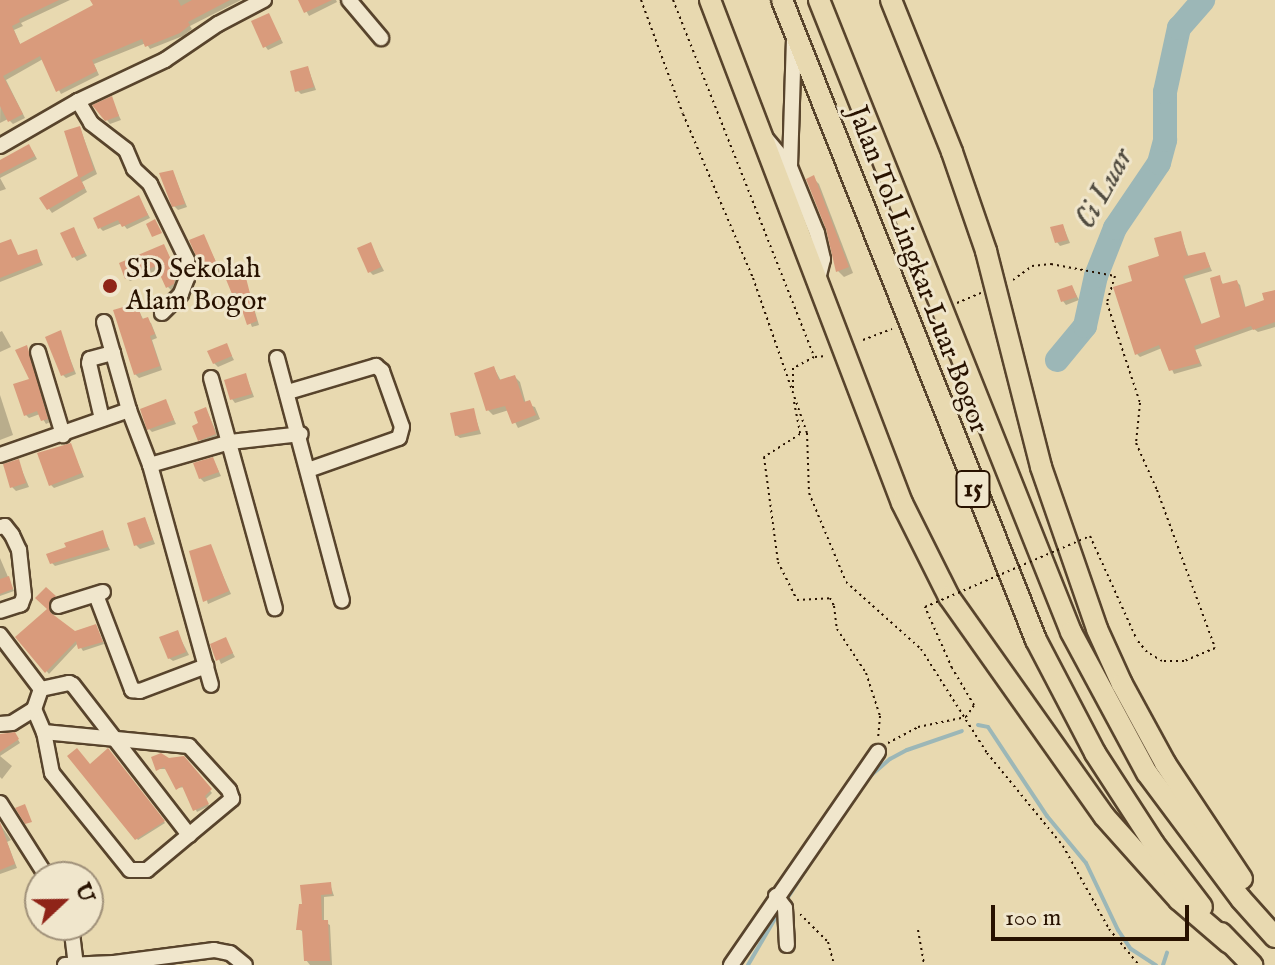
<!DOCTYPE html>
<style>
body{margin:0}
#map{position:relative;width:1275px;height:965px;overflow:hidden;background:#e8d9b0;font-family:"IM FELL English",serif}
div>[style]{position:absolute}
.shadow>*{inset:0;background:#0003}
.stream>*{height:4px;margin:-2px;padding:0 2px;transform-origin:2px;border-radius:2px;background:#9cb7b7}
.river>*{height:24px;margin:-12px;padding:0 12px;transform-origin:12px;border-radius:12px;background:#9cb7b7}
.building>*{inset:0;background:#d99b7c}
.path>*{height:2px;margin-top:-1px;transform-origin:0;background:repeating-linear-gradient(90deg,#281200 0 2px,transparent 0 6px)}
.roads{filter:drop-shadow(2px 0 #58442c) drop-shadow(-2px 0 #58442c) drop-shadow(0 2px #58442c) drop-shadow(0 -2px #58442c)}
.minor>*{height:14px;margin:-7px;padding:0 7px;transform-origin:7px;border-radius:7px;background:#f0e6cc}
.highway>*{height:20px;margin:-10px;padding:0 10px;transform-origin:10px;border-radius:10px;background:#e8d9b0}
.path-bridge>*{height:2px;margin-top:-1px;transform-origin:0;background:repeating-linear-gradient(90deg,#281200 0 2px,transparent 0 6px)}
.dots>*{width:22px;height:22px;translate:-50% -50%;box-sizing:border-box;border:4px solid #f0e6cc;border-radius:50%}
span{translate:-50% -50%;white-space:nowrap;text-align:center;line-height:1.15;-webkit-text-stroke:6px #f0e6cc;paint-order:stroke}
.shield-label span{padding:2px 6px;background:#f0e6cc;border:2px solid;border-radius:6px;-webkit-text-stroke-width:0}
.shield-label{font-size:26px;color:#281200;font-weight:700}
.poi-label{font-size:28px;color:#281200}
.left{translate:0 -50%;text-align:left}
.street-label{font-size:28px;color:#281200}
.water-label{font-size:30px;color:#514c40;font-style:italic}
.north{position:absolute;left:24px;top:861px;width:80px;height:80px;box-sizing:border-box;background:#f0e6cc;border:2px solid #a0917a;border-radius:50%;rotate:68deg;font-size:22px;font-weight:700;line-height:32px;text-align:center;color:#281200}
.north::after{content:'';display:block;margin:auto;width:28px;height:36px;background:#8f2418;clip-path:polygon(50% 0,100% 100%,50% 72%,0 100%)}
.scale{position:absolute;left:991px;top:905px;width:198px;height:36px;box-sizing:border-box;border:4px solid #281200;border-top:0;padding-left:10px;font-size:24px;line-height:28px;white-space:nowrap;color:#281200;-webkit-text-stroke:6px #f0e6cc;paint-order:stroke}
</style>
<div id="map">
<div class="shadow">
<i style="clip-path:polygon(2px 0,70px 0,21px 23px,23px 26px,14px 30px,21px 46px,96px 6px,93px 0,241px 0,190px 26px,192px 29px,183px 36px,150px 49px,146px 43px,94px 64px,99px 75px,61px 94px,43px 59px,6px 80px,25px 118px,13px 124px,8px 119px,0 123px)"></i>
<i style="clip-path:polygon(300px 0,336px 0,337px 2px,309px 16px)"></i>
<i style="clip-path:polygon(269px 16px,283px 43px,268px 50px,265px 46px)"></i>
<i style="clip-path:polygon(308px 68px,316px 90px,301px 94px,297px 90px)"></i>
<i style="clip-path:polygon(111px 99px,121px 120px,110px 124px,107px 120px)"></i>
<i style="clip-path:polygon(80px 128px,97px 174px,82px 182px,87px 192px,52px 213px,42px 199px,80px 177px)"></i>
<i style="clip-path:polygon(32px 150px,37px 159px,0 178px,6px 189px,0 191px,0 162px)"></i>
<i style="clip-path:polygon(173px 172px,187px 207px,178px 210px,174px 206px)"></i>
<i style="clip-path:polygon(813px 178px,819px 184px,853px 273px,844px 277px,838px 271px)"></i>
<i style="clip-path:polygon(139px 198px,150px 218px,127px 229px,122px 223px,103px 231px,100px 228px)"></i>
<i style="clip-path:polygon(1063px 226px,1070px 243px,1060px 246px,1057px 242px)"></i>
<i style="clip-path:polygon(73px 229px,87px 256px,77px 261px,74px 257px)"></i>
<i style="clip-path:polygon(1180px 233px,1189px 258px,1205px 255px,1212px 271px,1185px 279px,1202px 325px,1222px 318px,1219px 277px,1224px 286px,1237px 282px,1240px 285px,1246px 309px,1266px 302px,1275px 292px,1275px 327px,1258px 332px,1254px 329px,1195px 350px,1202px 366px,1174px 374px,1162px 348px,1140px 357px,1137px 354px,1135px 282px)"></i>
<i style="clip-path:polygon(203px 236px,221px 272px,206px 278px,199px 273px)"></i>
<i style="clip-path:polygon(370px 244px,384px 271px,373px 275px,370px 272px)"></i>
<i style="clip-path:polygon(0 245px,19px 257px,36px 251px,43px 265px,0 282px)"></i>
<i style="clip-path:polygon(164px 246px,173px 264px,179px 267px,177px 287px,171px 290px,167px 286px,160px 269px,130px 281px,127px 278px)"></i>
<i style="clip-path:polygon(243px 272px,259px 325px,252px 327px,239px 295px,233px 292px)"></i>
<i style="clip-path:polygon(1072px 287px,1079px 300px,1066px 305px,1063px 301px)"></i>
<i style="clip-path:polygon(136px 305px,144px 321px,151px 323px,157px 338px,152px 340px,162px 370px,139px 378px,135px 374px)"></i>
<i style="clip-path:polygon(2px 331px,11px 347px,0 352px,0 332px)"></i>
<i style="clip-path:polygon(60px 333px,76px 374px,66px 378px,63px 375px)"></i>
<i style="clip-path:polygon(226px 345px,234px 360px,218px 367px,214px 363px)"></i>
<i style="clip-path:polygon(27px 347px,50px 422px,46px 424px,40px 414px,29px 418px,26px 415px,31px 380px)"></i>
<i style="clip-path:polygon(494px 368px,501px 381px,515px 377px,520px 382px,526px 404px,535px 407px,540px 419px,518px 428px,509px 410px,493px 415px,488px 410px)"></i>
<i style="clip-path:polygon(246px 376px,254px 397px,235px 403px,232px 399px)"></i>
<i style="clip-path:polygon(0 395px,13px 435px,0 440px)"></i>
<i style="clip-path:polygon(166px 402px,176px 424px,152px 432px,149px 429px)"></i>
<i style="clip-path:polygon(206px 409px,218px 436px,203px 442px,200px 440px)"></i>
<i style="clip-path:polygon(473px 410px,481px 434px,460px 438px,456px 435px)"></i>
<i style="clip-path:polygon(70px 445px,84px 477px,54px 488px,51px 485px)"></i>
<i style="clip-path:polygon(213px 459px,221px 476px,204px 482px,200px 478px)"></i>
<i style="clip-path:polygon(18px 461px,29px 487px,16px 491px,12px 487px)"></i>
<i style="clip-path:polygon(145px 519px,155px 544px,140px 549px,136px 545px)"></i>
<i style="clip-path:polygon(102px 533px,110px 550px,55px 566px,52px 563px,68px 548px)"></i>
<i style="clip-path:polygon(210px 546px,231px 594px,208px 604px,192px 552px)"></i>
<i style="clip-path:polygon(0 558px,14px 591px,0 596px)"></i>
<i style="clip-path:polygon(46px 589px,58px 600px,50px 606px,53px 617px,74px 633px,96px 626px,104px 644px,83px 651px,78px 643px,49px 674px,18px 637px,50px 609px)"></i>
<i style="clip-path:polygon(177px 632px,189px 655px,173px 661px,169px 658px)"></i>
<i style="clip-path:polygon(225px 639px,235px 657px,221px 664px,213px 645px)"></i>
<i style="clip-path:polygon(0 735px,17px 738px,20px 743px,0 756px,12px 766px,2px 779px,0 777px)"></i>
<i style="clip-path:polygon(108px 751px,165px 823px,138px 840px,70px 756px,90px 766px)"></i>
<i style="clip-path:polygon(183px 758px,212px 793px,206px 799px,209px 806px,197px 812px,185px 787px,177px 788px,167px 769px,158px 769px,169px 760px)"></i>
<i style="clip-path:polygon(0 824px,11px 840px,7px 842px,17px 868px,0 874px)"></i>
<i style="clip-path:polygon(330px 884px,334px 896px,324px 897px,324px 922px,330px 925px,332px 965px,310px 965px,306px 960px,304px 932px,298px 929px,300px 906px)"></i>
</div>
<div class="stream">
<i style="left:978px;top:725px;width:10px;rotate:11deg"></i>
<i style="left:988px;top:727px;width:107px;rotate:56.5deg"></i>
<i style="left:1047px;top:816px;width:61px;rotate:50.3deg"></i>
<i style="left:1086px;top:863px;width:74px;rotate:64.5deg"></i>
<i style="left:1118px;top:930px;width:23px;rotate:56deg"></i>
<i style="left:1131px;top:949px;width:30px;rotate:33deg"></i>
<i style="left:868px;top:778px;width:29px;rotate:-41deg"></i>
<i style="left:890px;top:759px;width:19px;rotate:-28deg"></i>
<i style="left:907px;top:750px;width:58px;rotate:-19.1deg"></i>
<i style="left:787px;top:899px;width:65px;rotate:-57.5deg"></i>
<i style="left:748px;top:965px;width:64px;rotate:-59.8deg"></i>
<i style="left:1163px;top:965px;width:13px;rotate:-72deg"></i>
</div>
<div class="river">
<i style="left:1057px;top:360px;width:44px;rotate:-50.5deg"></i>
<i style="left:1085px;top:326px;width:51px;rotate:-77.6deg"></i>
<i style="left:1096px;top:276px;width:52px;rotate:-68.4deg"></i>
<i style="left:1115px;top:228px;width:78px;rotate:-55.9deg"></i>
<i style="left:1159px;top:163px;width:24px;rotate:-75deg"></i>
<i style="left:1165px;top:140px;width:48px;rotate:-90deg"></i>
<i style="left:1165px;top:92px;width:66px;rotate:-77.7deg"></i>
<i style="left:1179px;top:28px;width:37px;rotate:-49deg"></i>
</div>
<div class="building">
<i style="clip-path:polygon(0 0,59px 0,19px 19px,20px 22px,12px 26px,20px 44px,93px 5px,90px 0,178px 0,181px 6px,192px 0,230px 0,188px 22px,190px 25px,180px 33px,145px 47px,142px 39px,92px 60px,97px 71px,56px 92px,40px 56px,3px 76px,23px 114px,8px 122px,0 106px)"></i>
<i style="clip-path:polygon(298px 0,332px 0,304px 13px)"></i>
<i style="clip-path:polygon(269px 13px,281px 39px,263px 48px,251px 21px)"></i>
<i style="clip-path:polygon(308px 66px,314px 87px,295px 92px,290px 71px)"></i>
<i style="clip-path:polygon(112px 96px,119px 116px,105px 121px,92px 105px)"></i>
<i style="clip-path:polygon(80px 126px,94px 170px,80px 178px,85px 188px,47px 210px,39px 198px,78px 176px,64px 131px)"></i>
<i style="clip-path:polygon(29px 144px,35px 156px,0 174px,0 160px)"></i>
<i style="clip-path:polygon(173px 170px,185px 204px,172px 207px,159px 173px)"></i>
<i style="clip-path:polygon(814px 175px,849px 267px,836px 272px,826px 229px,806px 179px)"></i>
<i style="clip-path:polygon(139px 195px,148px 215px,122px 227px,118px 220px,98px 229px,93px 218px)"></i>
<i style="clip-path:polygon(155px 219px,162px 233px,152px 237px,146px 224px)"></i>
<i style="clip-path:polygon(1063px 224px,1068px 240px,1055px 243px,1050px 227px)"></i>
<i style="clip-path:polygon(74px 227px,85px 253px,72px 258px,60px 233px)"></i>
<i style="clip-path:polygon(1181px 231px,1187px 256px,1205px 252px,1210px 267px,1183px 276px,1201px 324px,1220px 317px,1210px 278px,1220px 275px,1222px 284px,1237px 280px,1245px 307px,1264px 300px,1262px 293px,1275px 290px,1275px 322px,1253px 330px,1251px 326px,1194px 346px,1200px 363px,1169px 371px,1159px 345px,1135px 355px,1113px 287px,1132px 281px,1128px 266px,1159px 256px,1154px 238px)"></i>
<i style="clip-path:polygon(204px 234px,219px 269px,201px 276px,197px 274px,196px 256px,189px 240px)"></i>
<i style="clip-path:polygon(11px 239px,18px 255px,37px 249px,41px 262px,0 278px,0 243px)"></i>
<i style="clip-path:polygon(371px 242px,381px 267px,368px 273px,357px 248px)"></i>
<i style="clip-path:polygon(164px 244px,172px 262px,177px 262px,174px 284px,166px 288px,156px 266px,125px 279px,119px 263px)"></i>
<i style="clip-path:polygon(244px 270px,257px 321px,247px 325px,236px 292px,232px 294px,225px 277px)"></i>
<i style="clip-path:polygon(1072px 285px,1077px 297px,1061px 302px,1057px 290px)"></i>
<i style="clip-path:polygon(137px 303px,142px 319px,148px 317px,155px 334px,150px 336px,160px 366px,134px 375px,113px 310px)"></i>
<i style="clip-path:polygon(61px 330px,74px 371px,61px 376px,45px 337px)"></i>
<i style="clip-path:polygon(227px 343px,232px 356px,213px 364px,207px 351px)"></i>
<i style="clip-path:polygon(27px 345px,48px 419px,41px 421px,37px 411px,24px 416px,13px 384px,29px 379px,15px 350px)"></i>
<i style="clip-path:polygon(494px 366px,499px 380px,515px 375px,524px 402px,530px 400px,536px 415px,512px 424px,505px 406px,486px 411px,474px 373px)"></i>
<i style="clip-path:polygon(246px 373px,252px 394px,230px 400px,224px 380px)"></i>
<i style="clip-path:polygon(166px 399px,174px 420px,147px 430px,140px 409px)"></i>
<i style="clip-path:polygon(206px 407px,216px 434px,198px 441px,192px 426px,198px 423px,194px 412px)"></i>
<i style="clip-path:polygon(474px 408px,479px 430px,455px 436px,450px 413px)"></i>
<i style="clip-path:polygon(71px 443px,82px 473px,49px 486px,37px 453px)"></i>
<i style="clip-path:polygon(213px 457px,219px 472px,199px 479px,193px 463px)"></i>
<i style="clip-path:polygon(19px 459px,26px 483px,10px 488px,3px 464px)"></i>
<i style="clip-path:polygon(145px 517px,153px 540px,134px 546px,127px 523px)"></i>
<i style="clip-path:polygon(103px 530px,108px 547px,50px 564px,46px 554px,66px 547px,64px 543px)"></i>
<i style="clip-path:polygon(211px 544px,229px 591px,203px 602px,189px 551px)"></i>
<i style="clip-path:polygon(9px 576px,13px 589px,0 594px,0 579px)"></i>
<i style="clip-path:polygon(46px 587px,56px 596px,49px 603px,51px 613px,75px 631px,96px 624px,103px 642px,78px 649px,76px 641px,45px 673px,15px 637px,47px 609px,35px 598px)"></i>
<i style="clip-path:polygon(178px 630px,186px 652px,168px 659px,159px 637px)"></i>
<i style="clip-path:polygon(226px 637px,233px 653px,216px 661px,210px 644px)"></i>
<i style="clip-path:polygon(15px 732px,19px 739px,0 752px,0 734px)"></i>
<i style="clip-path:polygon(77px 748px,90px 764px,108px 748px,165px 821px,135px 840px,67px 756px)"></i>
<i style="clip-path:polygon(161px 753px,169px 758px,184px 756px,212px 789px,205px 796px,209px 804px,193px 811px,182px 786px,176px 790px,164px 767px,156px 771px,151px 757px)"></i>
<i style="clip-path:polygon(25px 804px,32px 822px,25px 824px,15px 808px)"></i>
<i style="clip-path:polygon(0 822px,15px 864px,0 870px)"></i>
<i style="clip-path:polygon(331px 882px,332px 894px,321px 895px,322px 920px,328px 920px,330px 961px,304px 961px,302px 930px,296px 930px,299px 904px,302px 904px,300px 885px)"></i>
</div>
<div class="path">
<i style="left:641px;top:0;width:121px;rotate:69.8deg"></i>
<i style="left:683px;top:114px;width:178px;rotate:66.9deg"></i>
<i style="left:753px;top:278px;width:164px;rotate:70.8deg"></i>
<i style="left:807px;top:433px;width:60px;rotate:88.1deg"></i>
<i style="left:809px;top:493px;width:96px;rotate:67.4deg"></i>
<i style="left:846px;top:582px;width:101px;rotate:41.8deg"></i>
<i style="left:921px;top:649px;width:123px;rotate:57.6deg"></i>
<i style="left:987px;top:753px;width:120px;rotate:50.7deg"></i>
<i style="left:1063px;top:846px;width:95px;rotate:61deg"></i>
<i style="left:1109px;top:929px;width:47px;rotate:50.2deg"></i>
<i style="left:673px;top:0;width:384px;rotate:68.4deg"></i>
<i style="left:814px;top:357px;width:24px;rotate:152deg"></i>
<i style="left:793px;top:368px;width:24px;rotate:90deg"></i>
<i style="left:1013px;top:280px;width:24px;rotate:-36deg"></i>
<i style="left:1032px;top:266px;width:19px;rotate:-6deg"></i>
<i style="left:1051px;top:264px;width:65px;rotate:10.6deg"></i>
<i style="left:1115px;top:276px;width:28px;rotate:107deg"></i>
<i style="left:1107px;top:303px;width:105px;rotate:71.7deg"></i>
<i style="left:1140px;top:403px;width:40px;rotate:95.7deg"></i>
<i style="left:1136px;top:443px;width:51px;rotate:65.9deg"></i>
<i style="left:1157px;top:490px;width:168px;rotate:69.8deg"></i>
<i style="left:1215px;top:648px;width:34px;rotate:157deg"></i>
<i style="left:1184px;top:661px;width:22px;rotate:180deg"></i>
<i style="left:1162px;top:661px;width:17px;rotate:-149deg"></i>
<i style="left:1147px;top:652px;width:16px;rotate:-130deg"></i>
<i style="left:957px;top:303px;width:26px;rotate:-23deg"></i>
<i style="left:863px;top:340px;width:31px;rotate:-21deg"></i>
<i style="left:815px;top:357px;width:11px;rotate:-5deg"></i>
<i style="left:794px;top:402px;width:33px;rotate:79deg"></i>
<i style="left:800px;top:434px;width:43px;rotate:147.4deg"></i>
<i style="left:764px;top:457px;width:106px;rotate:82.4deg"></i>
<i style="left:778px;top:562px;width:42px;rotate:63.4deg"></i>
<i style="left:797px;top:600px;width:33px;rotate:-3deg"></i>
<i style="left:830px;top:598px;width:9px;rotate:63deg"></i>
<i style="left:834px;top:606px;width:23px;rotate:83deg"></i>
<i style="left:837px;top:629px;width:53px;rotate:56.6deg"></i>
<i style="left:866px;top:673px;width:45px;rotate:72deg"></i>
<i style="left:880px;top:716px;width:23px;rotate:95deg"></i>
<i style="left:888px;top:743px;width:34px;rotate:-28deg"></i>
<i style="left:918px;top:727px;width:49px;rotate:-11.8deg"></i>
<i style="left:966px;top:717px;width:14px;rotate:-56deg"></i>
<i style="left:974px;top:705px;width:43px;rotate:-120.7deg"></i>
<i style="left:800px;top:914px;width:40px;rotate:45deg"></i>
<i style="left:828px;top:942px;width:24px;rotate:75deg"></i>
<i style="left:918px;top:930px;width:36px;rotate:80deg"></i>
</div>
<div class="roads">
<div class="minor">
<i style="left:349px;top:0;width:50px;rotate:49.9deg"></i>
<i style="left:78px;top:101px;width:26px;rotate:59deg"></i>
<i style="left:91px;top:123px;width:44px;rotate:37.6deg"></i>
<i style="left:126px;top:150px;width:21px;rotate:67deg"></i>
<i style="left:134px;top:169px;width:22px;rotate:43deg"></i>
<i style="left:150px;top:184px;width:85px;rotate:64deg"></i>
<i style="left:187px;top:260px;width:18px;rotate:90deg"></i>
<i style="left:187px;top:278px;width:17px;rotate:111deg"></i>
<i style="left:181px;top:294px;width:27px;rotate:135deg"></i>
<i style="left:764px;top:136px;width:40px;rotate:50deg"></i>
<i style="left:790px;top:167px;width:71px;rotate:67.8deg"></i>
<i style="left:817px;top:233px;width:27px;rotate:77deg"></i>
<i style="left:823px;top:259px;width:25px;rotate:104deg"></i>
<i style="left:0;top:146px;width:90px;rotate:-30deg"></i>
<i style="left:78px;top:101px;width:96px;rotate:-25.2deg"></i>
<i style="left:165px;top:60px;width:64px;rotate:-34.2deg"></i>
<i style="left:218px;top:24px;width:52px;rotate:-27.6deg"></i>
<i style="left:790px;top:166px;width:127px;rotate:-88.2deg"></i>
<i style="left:104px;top:322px;width:91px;rotate:74.1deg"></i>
<i style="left:129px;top:410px;width:59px;rotate:69.1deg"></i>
<i style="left:150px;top:465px;width:228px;rotate:74.5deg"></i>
<i style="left:38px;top:352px;width:87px;rotate:73.2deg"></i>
<i style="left:277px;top:358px;width:251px;rotate:75deg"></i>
<i style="left:211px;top:378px;width:239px;rotate:74.5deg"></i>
<i style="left:288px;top:392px;width:92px;rotate:-16.5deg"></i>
<i style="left:376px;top:366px;width:8px;rotate:40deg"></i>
<i style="left:382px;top:371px;width:59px;rotate:70.3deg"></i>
<i style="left:402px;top:427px;width:11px;rotate:105deg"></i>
<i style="left:399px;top:438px;width:96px;rotate:160.6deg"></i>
<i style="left:102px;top:419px;width:57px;rotate:-103.1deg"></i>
<i style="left:89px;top:363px;width:4px;rotate:-76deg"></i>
<i style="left:90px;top:359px;width:24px;rotate:-15deg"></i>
<i style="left:0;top:455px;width:137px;rotate:-19.2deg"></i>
<i style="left:150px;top:465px;width:83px;rotate:-16deg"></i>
<i style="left:230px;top:442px;width:71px;rotate:-6.4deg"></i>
<i style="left:0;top:527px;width:5px;rotate:-11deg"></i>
<i style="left:5px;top:526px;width:11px;rotate:52deg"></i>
<i style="left:12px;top:535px;width:17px;rotate:65deg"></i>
<i style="left:19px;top:550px;width:46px;rotate:83.8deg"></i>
<i style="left:24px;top:596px;width:9px;rotate:111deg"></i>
<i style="left:21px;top:604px;width:22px;rotate:162deg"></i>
<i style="left:96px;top:595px;width:102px;rotate:69.2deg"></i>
<i style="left:132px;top:690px;width:8px;rotate:7deg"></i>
<i style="left:140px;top:691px;width:71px;rotate:-20.7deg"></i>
<i style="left:58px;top:606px;width:47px;rotate:-17.3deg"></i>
<i style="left:0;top:635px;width:68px;rotate:52.8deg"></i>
<i style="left:41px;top:689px;width:21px;rotate:109deg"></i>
<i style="left:34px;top:709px;width:25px;rotate:67deg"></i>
<i style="left:44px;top:732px;width:42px;rotate:79deg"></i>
<i style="left:52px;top:773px;width:124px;rotate:51.2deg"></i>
<i style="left:130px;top:870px;width:17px"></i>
<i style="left:147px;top:870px;width:111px;rotate:-39.9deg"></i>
<i style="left:232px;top:799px;width:9px;rotate:-108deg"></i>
<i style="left:229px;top:790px;width:59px;rotate:-132.3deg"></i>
<i style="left:189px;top:746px;width:146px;rotate:-174.5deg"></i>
<i style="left:41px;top:689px;width:29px;rotate:-12deg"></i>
<i style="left:69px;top:683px;width:4px;rotate:27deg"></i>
<i style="left:73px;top:685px;width:190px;rotate:52.3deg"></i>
<i style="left:0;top:724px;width:12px;rotate:-5deg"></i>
<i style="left:12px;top:723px;width:26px;rotate:-32deg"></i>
<i style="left:0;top:803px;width:88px;rotate:57.6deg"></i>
<i style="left:776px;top:896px;width:15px;rotate:53deg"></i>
<i style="left:785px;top:908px;width:37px;rotate:87deg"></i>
<i style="left:71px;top:925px;width:38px;rotate:83deg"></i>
<i style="left:65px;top:965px;width:49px;rotate:-2.3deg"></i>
<i style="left:114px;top:963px;width:101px;rotate:-7.4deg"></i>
<i style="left:214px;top:950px;width:16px;rotate:11deg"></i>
<i style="left:230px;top:953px;width:19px;rotate:39deg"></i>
<i style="left:731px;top:965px;width:259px;rotate:-55.4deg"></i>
</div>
<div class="highway">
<i style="left:710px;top:0;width:538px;rotate:69.11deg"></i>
<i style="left:902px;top:503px;width:105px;rotate:63.4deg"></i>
<i style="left:949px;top:597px;width:268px;rotate:54.7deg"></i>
<i style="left:1104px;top:816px;width:113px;rotate:48.2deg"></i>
<i style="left:1179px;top:900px;width:66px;rotate:40.7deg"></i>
<i style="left:782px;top:0;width:689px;rotate:68.35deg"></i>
<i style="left:1036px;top:640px;width:127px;rotate:62.4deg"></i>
<i style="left:1095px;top:753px;width:108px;rotate:57deg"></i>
<i style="left:1154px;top:844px;width:79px;rotate:52.7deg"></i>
<i style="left:819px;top:0;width:680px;rotate:68.26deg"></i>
<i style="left:1071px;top:632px;width:160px;rotate:61.7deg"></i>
<i style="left:1147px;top:773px;width:157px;rotate:53.3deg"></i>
<i style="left:1241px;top:899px;width:51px;rotate:48.2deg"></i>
<i style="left:891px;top:0;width:164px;rotate:68.1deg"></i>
<i style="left:952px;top:152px;width:105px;rotate:71deg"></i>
<i style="left:986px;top:251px;width:223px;rotate:75.7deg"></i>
<i style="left:1041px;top:467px;width:171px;rotate:70.9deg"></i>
<i style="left:1097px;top:629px;width:60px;rotate:65.6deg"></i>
<i style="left:1122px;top:684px;width:90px;rotate:61.4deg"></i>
<i style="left:1165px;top:763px;width:139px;rotate:56.4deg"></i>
<i style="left:1221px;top:933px;width:45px;rotate:45.9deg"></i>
</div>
</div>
<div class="path-bridge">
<i style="left:952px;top:668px;width:67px;rotate:-113.9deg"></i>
<i style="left:925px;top:607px;width:180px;rotate:-23.3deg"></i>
<i style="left:1090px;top:536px;width:114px;rotate:65.7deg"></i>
</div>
<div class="dots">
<i style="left:110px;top:286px;background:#8f2418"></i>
</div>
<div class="shield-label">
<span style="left:973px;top:489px">15</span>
</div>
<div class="poi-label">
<span class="left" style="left:126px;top:286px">SD Sekolah<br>Alam Bogor</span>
</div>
<div class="street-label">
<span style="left:917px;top:270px;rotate:69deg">Jalan Tol Lingkar Luar Bogor</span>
</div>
<div class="water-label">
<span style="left:1105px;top:189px;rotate:-61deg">Ci Luar</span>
</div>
<div class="north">U</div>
<div class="scale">100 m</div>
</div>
